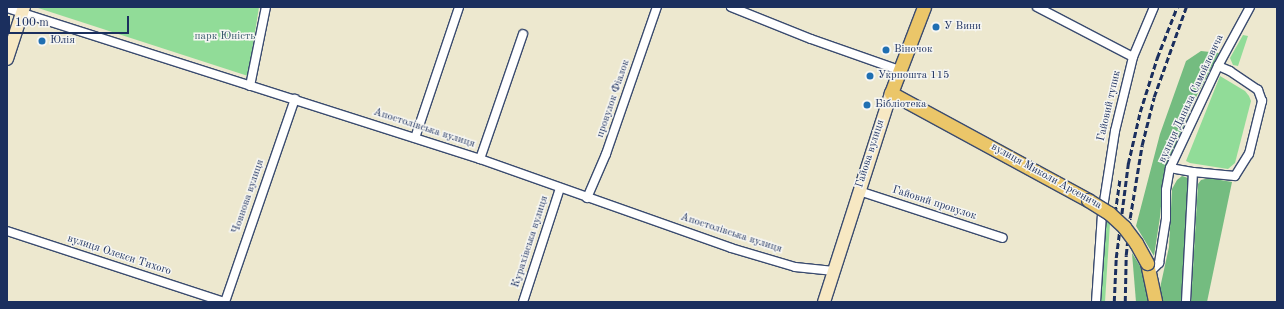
<!DOCTYPE html>
<meta charset="utf-8">
<style>
body{margin:0}
#map{position:relative;width:1284px;height:309px;overflow:hidden;background:#ede8cf;font-family:"Old Standard TT",serif}
div>[style]{position:absolute}
.green>*{inset:0;background:#91dc98}
.forest>*{inset:0;background:#74bc80}
.roads{filter:drop-shadow(1px 0 #3a4b6f) drop-shadow(-1px 0 #3a4b6f) drop-shadow(0 1px #3a4b6f) drop-shadow(0 -1px #3a4b6f)}
.street>*{height:8px;margin:-4px;padding:0 4px;transform-origin:4px;border-radius:4px;background:#fff}
.secondary>*{height:12px;margin:-6px;padding:0 6px;transform-origin:6px;border-radius:6px;background:#f7e8c3}
.primary>*{height:13px;margin:-6.5px;padding:0 6.5px;transform-origin:6.5px;border-radius:6.5px;background:#ebc669}
.rail>*{height:2.5px;margin-top:-1.25px;transform-origin:0;background:repeating-linear-gradient(90deg,#1b2f5e 0 6px,transparent 0 9px)}
.bridges{filter:drop-shadow(1px 0 #3a4b6f) drop-shadow(-1px 0 #3a4b6f) drop-shadow(0 1px #3a4b6f) drop-shadow(0 -1px #3a4b6f)}
.primary-bridge>*{height:13px;margin:-6.5px;padding:0 6.5px;transform-origin:6.5px;border-radius:6.5px;background:#ebc669}
.dots>*{width:11px;height:11px;translate:-50% -50%;box-sizing:border-box;border:2px solid #f6f6f2;border-radius:50%}
span{translate:-50% -50%;white-space:nowrap;text-align:center;line-height:1.15;-webkit-text-stroke:3px #f6f6f2;paint-order:stroke}
.poi-label{font-size:11px;color:#1b2f5e}
.left{translate:0 -50%;text-align:left}
.park-label{font-size:11px;color:#385a6c}
.street-label{font-size:11px;color:#1b2f5e}
.frame{position:absolute;inset:0;border:8px solid #1b2f5e;pointer-events:none}
.scale{position:absolute;left:8px;top:16px;width:121px;height:18px;box-sizing:border-box;border:2px solid #1b2f5e;border-top:0;padding-left:5px;font-size:12px;line-height:14px;white-space:nowrap;color:#1b2f5e;-webkit-text-stroke:3px #f6f6f2;paint-order:stroke}
</style>
<div id="map">
<div class="green">
<i style="clip-path:polygon(35px 7px,259px 7px,248px 76px)"></i>
<i style="clip-path:polygon(1243px 35px,1248px 36px,1238px 66px,1233px 65px,1230px 58px)"></i>
<i style="clip-path:polygon(1220px 76px,1245px 91px,1249px 96px,1251px 101px,1235px 163px,1228px 169px,1190px 163px,1186px 161px)"></i>
<i style="clip-path:polygon(1104px 218px,1110px 223px,1105px 302px,1100px 302px)"></i>
</div>
<div class="forest">
<i style="clip-path:polygon(1201px 51px,1219px 53px,1197px 95px,1169px 159px,1164px 173px,1160px 217px,1154px 256px,1136px 226px,1160px 134px,1186px 61px)"></i>
<i style="clip-path:polygon(1182px 176px,1188px 178px,1181px 302px,1161px 302px,1160px 288px,1169px 247px,1172px 189px,1177px 180px)"></i>
<i style="clip-path:polygon(1209px 178px,1232px 182px,1207px 302px,1191px 302px,1198px 184px,1201px 180px)"></i>
<i style="clip-path:polygon(1132px 253px,1140px 266px,1146px 282px,1149px 302px,1136px 302px)"></i>
</div>
<div class="roads">
<div class="street">
<i style="left:731px;top:7px;width:86px;rotate:21.8deg"></i>
<i style="left:811px;top:39px;width:93px;rotate:19.4deg"></i>
<i style="left:1037px;top:7px;width:108px;rotate:27.5deg"></i>
<i style="left:7px;top:8px;width:497px;rotate:17.7deg"></i>
<i style="left:480px;top:159px;width:266px;rotate:19.5deg"></i>
<i style="left:731px;top:248px;width:67px;rotate:16.5deg"></i>
<i style="left:795px;top:267px;width:39px;rotate:6deg"></i>
<i style="left:250px;top:86px;width:81px;rotate:-78.6deg"></i>
<i style="left:415px;top:138px;width:138px;rotate:-71.4deg"></i>
<i style="left:480px;top:159px;width:132px;rotate:-71deg"></i>
<i style="left:1170px;top:168px;width:23px;rotate:10deg"></i>
<i style="left:1193px;top:172px;width:130px;rotate:93.1deg"></i>
<i style="left:1193px;top:172px;width:42px;rotate:5.4deg"></i>
<i style="left:1235px;top:176px;width:26px;rotate:-58deg"></i>
<i style="left:1249px;top:154px;width:55px;rotate:-76.2deg"></i>
<i style="left:1262px;top:101px;width:12px;rotate:-110deg"></i>
<i style="left:1258px;top:90px;width:34px;rotate:-146deg"></i>
<i style="left:1230px;top:71px;width:13px;rotate:-157deg"></i>
<i style="left:859px;top:191px;width:151px;rotate:18.1deg"></i>
<i style="left:587px;top:198px;width:48px;rotate:-66.6deg"></i>
<i style="left:606px;top:154px;width:156px;rotate:-70.9deg"></i>
<i style="left:7px;top:231px;width:228px;rotate:18.1deg"></i>
<i style="left:1150px;top:272px;width:13px;rotate:-45deg"></i>
<i style="left:1159px;top:263px;width:45px;rotate:-81deg"></i>
<i style="left:1166px;top:219px;width:29px;rotate:-90deg"></i>
<i style="left:1166px;top:190px;width:22px;rotate:-80deg"></i>
<i style="left:1170px;top:168px;width:113px;rotate:-64.8deg"></i>
<i style="left:1218px;top:66px;width:67px;rotate:-61.5deg"></i>
<i style="left:225px;top:302px;width:215px;rotate:-71deg"></i>
<i style="left:523px;top:302px;width:120px;rotate:-72deg"></i>
<i style="left:1096px;top:302px;width:88px;rotate:-86.1deg"></i>
<i style="left:1102px;top:214px;width:84px;rotate:-81.1deg"></i>
<i style="left:1115px;top:131px;width:76px;rotate:-76.3deg"></i>
<i style="left:1133px;top:57px;width:54px;rotate:-67.2deg"></i>
</div>
<div class="secondary">
<i style="left:7px;top:59px;width:55px;rotate:-71.9deg"></i>
<i style="left:824px;top:302px;width:219px;rotate:-72.2deg"></i>
</div>
<div class="primary">
<i style="left:924px;top:7px;width:92px;rotate:111deg"></i>
<i style="left:891px;top:93px;width:224px;rotate:28.5deg"></i>
<i style="left:1147px;top:263px;width:40px;rotate:78deg"></i>
</div>
</div>
<div class="rail">
<i style="left:1115px;top:213px;width:34px;rotate:-82deg"></i>
<i style="left:1114px;top:302px;width:44px;rotate:-87.4deg"></i>
<i style="left:1116px;top:258px;width:95px;rotate:-82.7deg"></i>
<i style="left:1128px;top:164px;width:53px;rotate:-77deg"></i>
<i style="left:1140px;top:112px;width:57px;rotate:-72.5deg"></i>
<i style="left:1157px;top:58px;width:55px;rotate:-68.6deg"></i>
<i style="left:1125px;top:302px;width:47px;rotate:-88.8deg"></i>
<i style="left:1126px;top:255px;width:37px;rotate:-84deg"></i>
<i style="left:1130px;top:218px;width:74px;rotate:-80.7deg"></i>
<i style="left:1142px;top:145px;width:49px;rotate:-76deg"></i>
<i style="left:1154px;top:97px;width:96px;rotate:-70.4deg"></i>
</div>
<div class="bridges">
<div class="primary-bridge">
<i style="left:1088px;top:200px;width:25px;rotate:32deg"></i>
<i style="left:1109px;top:213px;width:21px;rotate:43deg"></i>
<i style="left:1124px;top:227px;width:20px;rotate:53deg"></i>
<i style="left:1136px;top:243px;width:23px;rotate:61deg"></i>
</div>
</div>
<div class="dots">
<i style="left:936px;top:27px;background:#1f6fb2"></i>
<i style="left:42px;top:41px;background:#1f6fb2"></i>
<i style="left:886px;top:50px;background:#1f6fb2"></i>
<i style="left:870px;top:76px;background:#1f6fb2"></i>
<i style="left:867px;top:105px;background:#1f6fb2"></i>
</div>
<div class="poi-label">
<span class="left" style="left:944px;top:27px">У Вини</span>
<span class="left" style="left:50px;top:41px">Юлія</span>
<span class="left" style="left:894px;top:50px">Віночок</span>
<span class="left" style="left:878px;top:76px">Укрпошта 115</span>
<span class="left" style="left:875px;top:105px">Бібліотека</span>
</div>
<div class="park-label">
<span style="left:225px;top:37px">парк Юність</span>
</div>
<div class="street-label">
<span style="left:614px;top:99px;rotate:-71deg">провулок Фіалок</span>
<span style="left:1192px;top:99px;rotate:-65deg">вулиця Данила Самойловича</span>
<span style="left:1110px;top:106px;rotate:-77deg">Гайовий тупик</span>
<span style="left:424px;top:129px;rotate:18deg">Апостолівська вулиця</span>
<span style="left:871px;top:154px;rotate:-72deg">Гайова вулиця</span>
<span style="left:1046px;top:177px;rotate:29deg">вулиця Миколи Арсенича</span>
<span style="left:249px;top:197px;rotate:-71deg">Човнова вулиця</span>
<span style="left:934px;top:204px;rotate:18deg">Гайовий провулок</span>
<span style="left:731px;top:234px;rotate:18deg">Апостолівська вулиця</span>
<span style="left:531px;top:242px;rotate:-72deg">Курахівська вулиця</span>
<span style="left:119px;top:256px;rotate:18deg">вулиця Олекси Тихого</span>
</div>
<div class="frame"></div>
<div class="scale">100 m</div>
</div>
